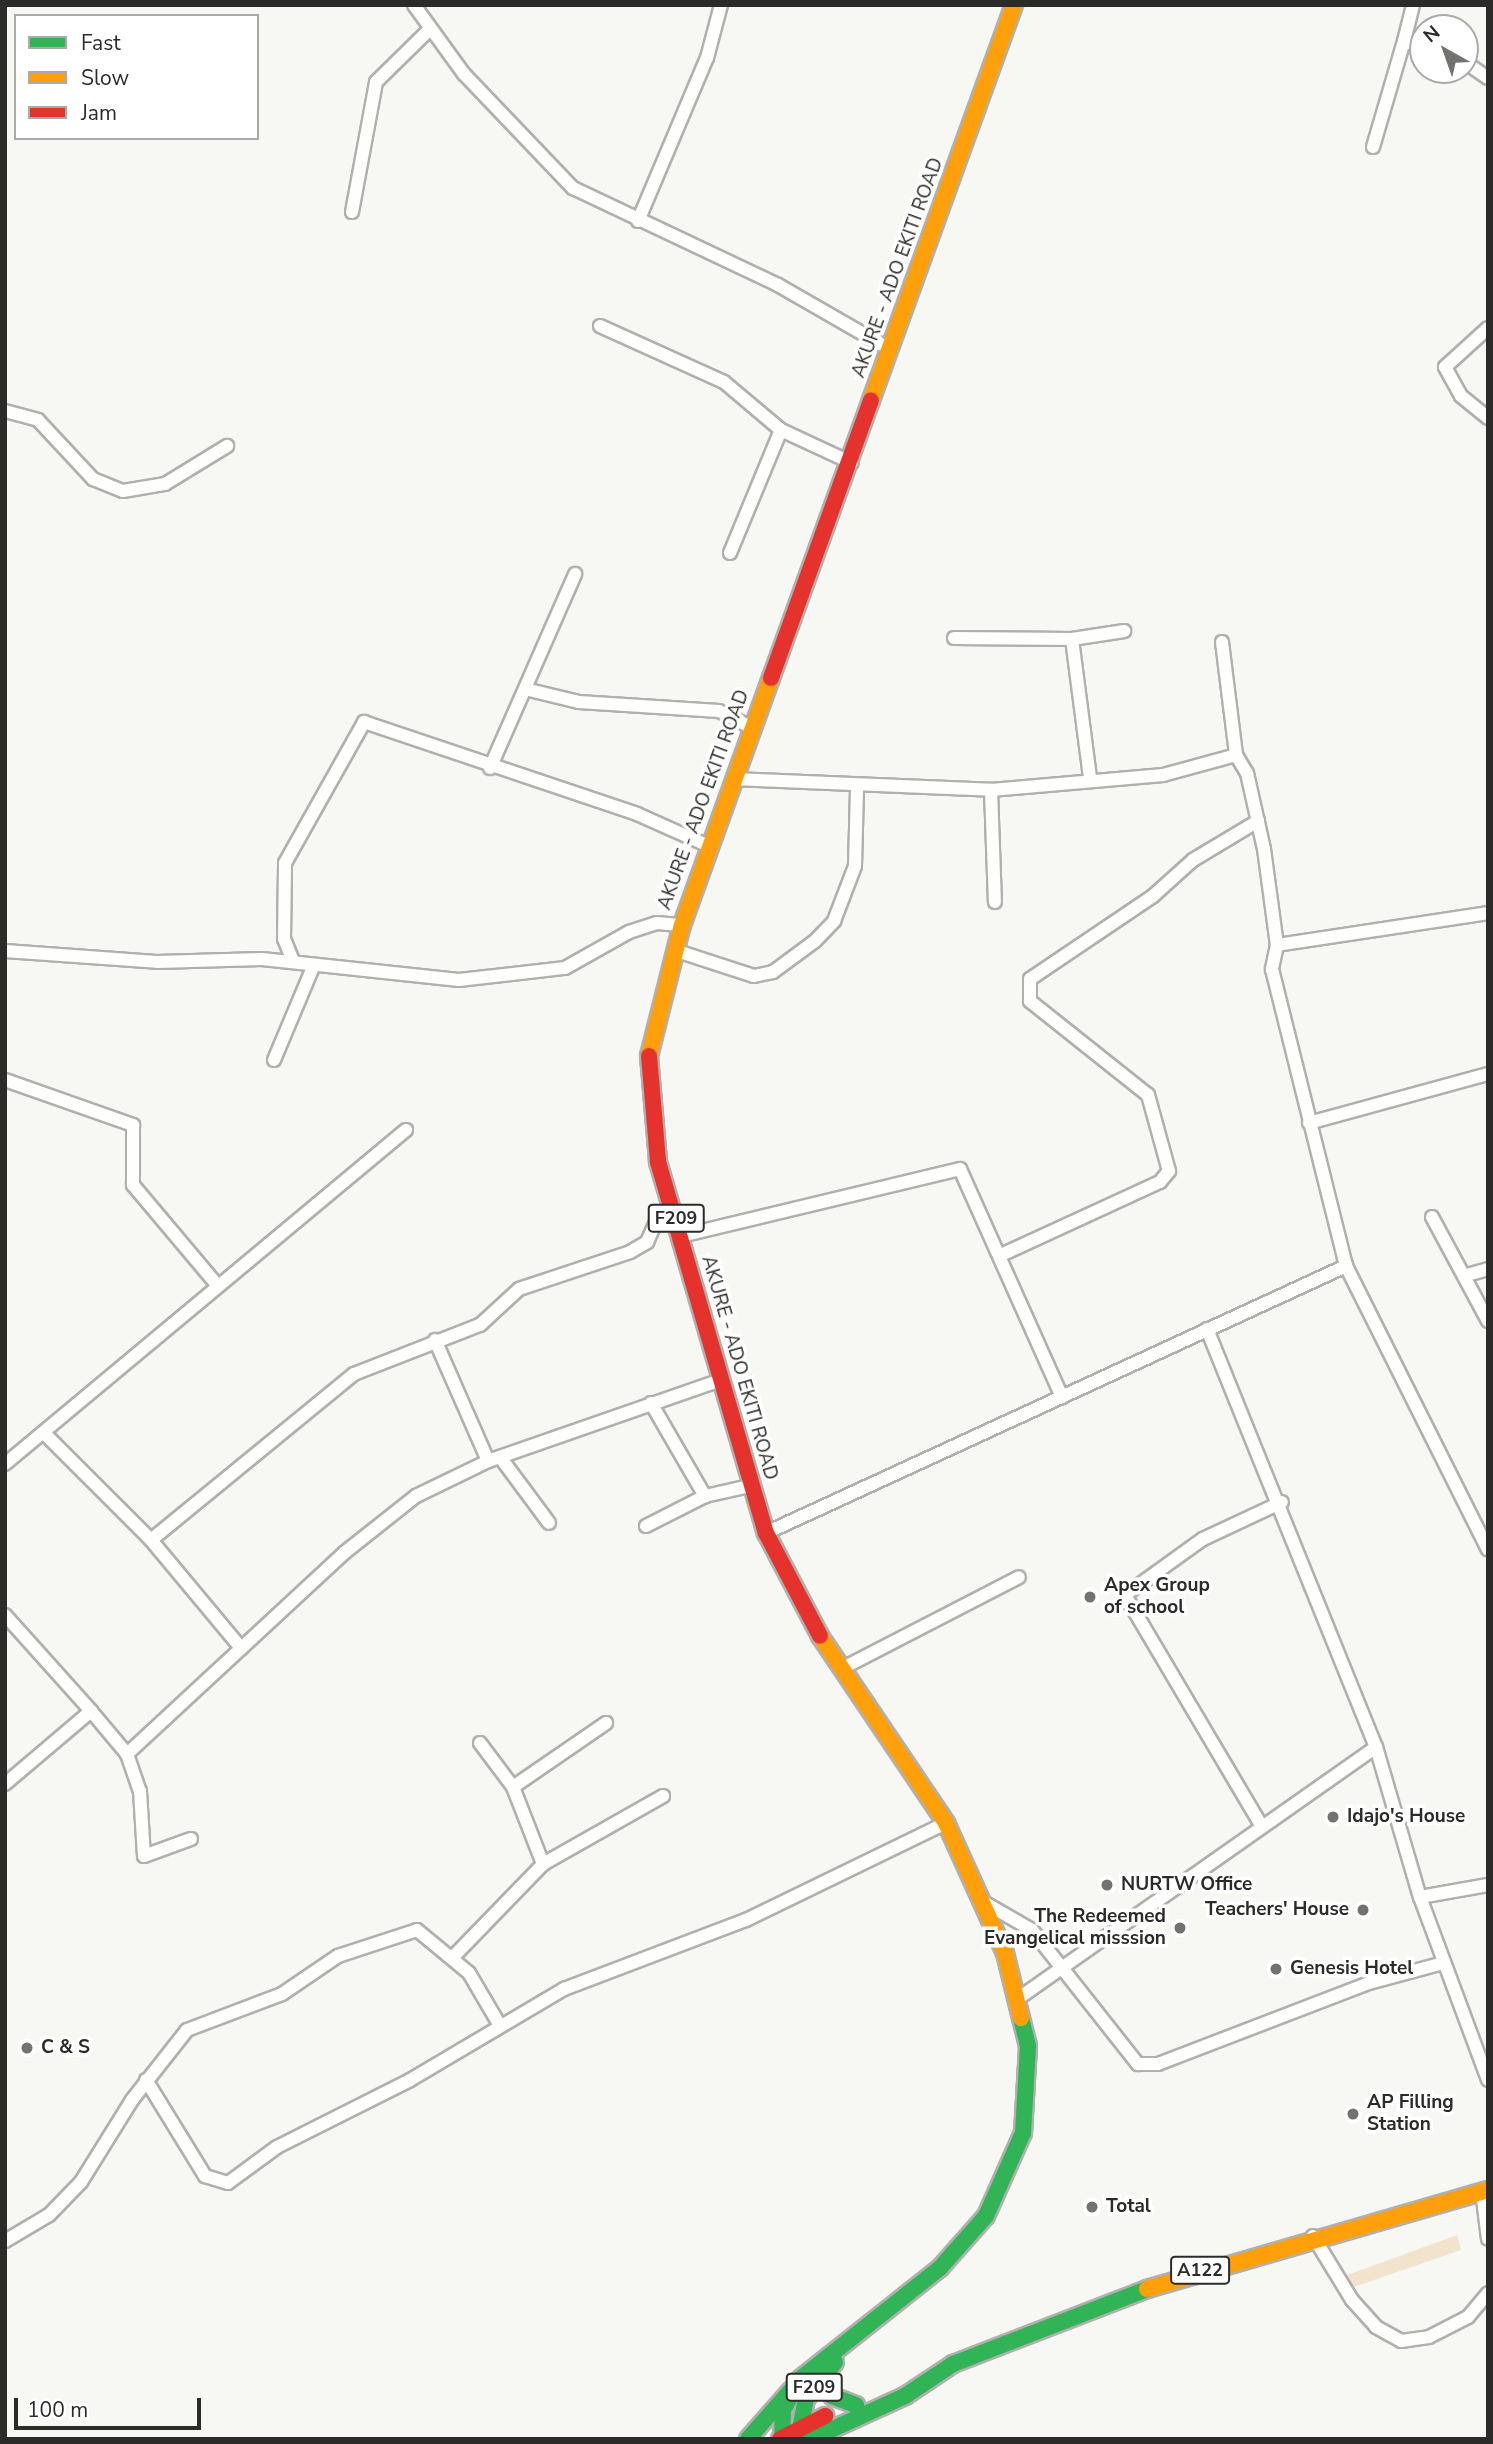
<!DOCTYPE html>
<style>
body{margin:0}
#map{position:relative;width:1493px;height:2444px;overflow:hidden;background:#f7f8f4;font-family:"Nunito Sans",sans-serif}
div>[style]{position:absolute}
.green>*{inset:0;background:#f2e3cd}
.roads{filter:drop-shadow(2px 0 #b0b0ae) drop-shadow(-2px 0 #b0b0ae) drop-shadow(0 2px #b0b0ae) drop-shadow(0 -2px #b0b0ae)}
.street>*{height:12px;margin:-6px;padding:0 6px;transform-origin:6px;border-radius:6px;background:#fefefd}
.fast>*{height:16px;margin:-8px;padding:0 8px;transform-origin:8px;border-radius:8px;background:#30b455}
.slow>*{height:16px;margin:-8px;padding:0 8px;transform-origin:8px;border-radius:8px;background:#ff9f0a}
.jam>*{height:16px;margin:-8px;padding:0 8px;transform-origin:8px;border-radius:8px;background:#e5322d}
.dots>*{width:19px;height:19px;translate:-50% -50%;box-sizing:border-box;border:4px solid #fff;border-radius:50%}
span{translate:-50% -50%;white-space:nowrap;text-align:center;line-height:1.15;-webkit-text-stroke:7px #fff;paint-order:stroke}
.shield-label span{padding:2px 5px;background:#fff;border:2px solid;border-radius:5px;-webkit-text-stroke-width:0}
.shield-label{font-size:18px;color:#2b2c29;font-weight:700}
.street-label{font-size:19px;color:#2b2c29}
.poi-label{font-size:19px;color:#2b2c29;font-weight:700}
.left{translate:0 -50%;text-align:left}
.right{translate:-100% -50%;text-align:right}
.frame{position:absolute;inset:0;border:7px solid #2b2c29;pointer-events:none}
.legend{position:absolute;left:14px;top:14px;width:245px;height:126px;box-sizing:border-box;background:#fff;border:2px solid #aaaba9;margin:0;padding:9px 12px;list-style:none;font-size:21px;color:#2b2c29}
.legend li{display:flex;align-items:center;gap:14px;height:35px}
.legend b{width:35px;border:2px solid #aaaba9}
.north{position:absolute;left:1409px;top:14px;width:70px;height:70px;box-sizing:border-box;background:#fff;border:2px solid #aaaba9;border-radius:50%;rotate:320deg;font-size:19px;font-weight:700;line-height:28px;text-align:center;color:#2b2c29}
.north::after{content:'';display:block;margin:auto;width:24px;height:32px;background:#727370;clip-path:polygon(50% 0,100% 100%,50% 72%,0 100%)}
.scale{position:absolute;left:14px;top:2398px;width:187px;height:32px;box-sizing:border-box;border:4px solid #2b2c29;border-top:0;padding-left:9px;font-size:21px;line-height:24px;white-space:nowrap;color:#2b2c29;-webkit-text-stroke:5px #fff;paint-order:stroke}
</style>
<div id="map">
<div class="green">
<i style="clip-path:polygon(1457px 2235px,1461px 2250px,1345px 2290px,1342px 2277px)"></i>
</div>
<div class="roads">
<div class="street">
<i style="left:414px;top:5px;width:85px;rotate:54.1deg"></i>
<i style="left:464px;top:74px;width:158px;rotate:46.3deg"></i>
<i style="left:573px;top:188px;width:227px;rotate:25.3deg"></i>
<i style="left:778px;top:285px;width:130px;rotate:29.9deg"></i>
<i style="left:1413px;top:5px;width:37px;rotate:104deg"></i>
<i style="left:1404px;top:41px;width:20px;rotate:18deg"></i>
<i style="left:1465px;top:62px;width:28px;rotate:35deg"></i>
<i style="left:1373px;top:147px;width:110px;rotate:-73.7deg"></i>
<i style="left:352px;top:212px;width:132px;rotate:-79.5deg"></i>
<i style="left:376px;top:82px;width:76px;rotate:-44.5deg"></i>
<i style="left:638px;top:221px;width:177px;rotate:-67.1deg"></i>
<i style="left:707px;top:58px;width:55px;rotate:-75.2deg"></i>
<i style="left:600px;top:326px;width:136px;rotate:24.3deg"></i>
<i style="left:724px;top:382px;width:75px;rotate:40.1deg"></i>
<i style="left:781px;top:430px;width:78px;rotate:24.9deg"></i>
<i style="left:1488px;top:328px;width:58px;rotate:137.8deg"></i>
<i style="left:1445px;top:367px;width:33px;rotate:61deg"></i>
<i style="left:1461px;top:396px;width:35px;rotate:39deg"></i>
<i style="left:5px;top:411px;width:34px;rotate:15deg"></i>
<i style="left:38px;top:420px;width:81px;rotate:47deg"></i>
<i style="left:93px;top:479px;width:32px;rotate:22deg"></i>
<i style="left:123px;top:491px;width:43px;rotate:-9.5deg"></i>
<i style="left:165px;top:484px;width:73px;rotate:-31.5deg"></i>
<i style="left:730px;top:553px;width:133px;rotate:-67.5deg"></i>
<i style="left:954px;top:638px;width:118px;rotate:0.5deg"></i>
<i style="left:1072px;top:639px;width:53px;rotate:-8.7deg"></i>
<i style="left:1072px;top:639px;width:139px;rotate:82.6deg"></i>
<i style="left:1222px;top:642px;width:114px;rotate:82.9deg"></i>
<i style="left:1236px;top:755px;width:21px;rotate:59deg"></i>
<i style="left:1247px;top:773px;width:78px;rotate:77.4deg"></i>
<i style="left:1264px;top:849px;width:97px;rotate:82.3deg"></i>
<i style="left:1277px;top:945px;width:25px;rotate:102deg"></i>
<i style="left:1272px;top:969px;width:306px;rotate:76deg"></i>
<i style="left:1346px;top:1266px;width:317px;rotate:63.4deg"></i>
<i style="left:525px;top:689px;width:56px;rotate:13.5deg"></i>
<i style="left:579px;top:702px;width:140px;rotate:3.7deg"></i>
<i style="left:719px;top:711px;width:37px;rotate:27deg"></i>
<i style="left:490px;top:768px;width:212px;rotate:-66.3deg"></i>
<i style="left:733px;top:779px;width:258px;rotate:2.4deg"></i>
<i style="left:991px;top:790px;width:173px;rotate:-5deg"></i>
<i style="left:1163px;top:775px;width:76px;rotate:-15.3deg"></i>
<i style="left:991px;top:790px;width:112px;rotate:88deg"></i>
<i style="left:1277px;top:945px;width:213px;rotate:-8.6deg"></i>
<i style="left:674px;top:950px;width:84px;rotate:18deg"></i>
<i style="left:754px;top:976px;width:19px;rotate:-12deg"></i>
<i style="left:773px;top:972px;width:52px;rotate:-36.4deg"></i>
<i style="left:815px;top:941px;width:28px;rotate:-46deg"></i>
<i style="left:834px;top:921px;width:59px;rotate:-69.1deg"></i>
<i style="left:855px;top:866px;width:79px;rotate:-88.5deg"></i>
<i style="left:5px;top:951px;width:152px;rotate:4.1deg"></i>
<i style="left:157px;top:962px;width:105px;rotate:-1.6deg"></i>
<i style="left:262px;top:959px;width:198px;rotate:6.1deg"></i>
<i style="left:459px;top:980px;width:107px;rotate:-6.5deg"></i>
<i style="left:565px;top:968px;width:73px;rotate:-29.4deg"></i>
<i style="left:629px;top:932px;width:29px;rotate:-18deg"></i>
<i style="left:657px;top:923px;width:25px;rotate:5deg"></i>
<i style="left:293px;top:961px;width:24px;rotate:-112deg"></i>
<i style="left:284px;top:939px;width:76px;rotate:-89.2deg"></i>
<i style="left:285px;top:863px;width:162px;rotate:-60.7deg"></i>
<i style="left:364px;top:722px;width:288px;rotate:18.6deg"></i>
<i style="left:637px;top:814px;width:79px;rotate:24deg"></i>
<i style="left:274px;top:1060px;width:103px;rotate:-67.2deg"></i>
<i style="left:5px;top:1080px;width:136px;rotate:19.4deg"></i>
<i style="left:133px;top:1125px;width:60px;rotate:90deg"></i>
<i style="left:133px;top:1185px;width:132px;rotate:49.9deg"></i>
<i style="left:1309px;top:1123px;width:186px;rotate:-15.3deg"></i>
<i style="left:1432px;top:1217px;width:118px;rotate:61.7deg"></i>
<i style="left:681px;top:1236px;width:287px;rotate:-13.5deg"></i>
<i style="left:960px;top:1169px;width:250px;rotate:65.9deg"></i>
<i style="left:1001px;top:1255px;width:175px;rotate:-24.7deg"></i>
<i style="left:1160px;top:1182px;width:14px;rotate:-51deg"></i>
<i style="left:1169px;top:1171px;width:79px;rotate:-105.4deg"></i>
<i style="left:1148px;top:1095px;width:151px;rotate:-141.5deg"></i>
<i style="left:1030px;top:1001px;width:22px;rotate:-90deg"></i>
<i style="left:1030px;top:979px;width:148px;rotate:-34deg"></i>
<i style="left:1153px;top:896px;width:54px;rotate:-42deg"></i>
<i style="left:1193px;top:860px;width:76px;rotate:-31deg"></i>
<i style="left:1467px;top:1275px;width:22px;rotate:-16deg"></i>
<i style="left:1207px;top:1329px;width:451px;rotate:68deg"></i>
<i style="left:1376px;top:1747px;width:156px;rotate:73.7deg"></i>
<i style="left:1420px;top:1897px;width:195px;rotate:69.6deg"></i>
<i style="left:435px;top:1340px;width:132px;rotate:66.3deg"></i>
<i style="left:651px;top:1403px;width:108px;rotate:59.9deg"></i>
<i style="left:45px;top:1434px;width:150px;rotate:45deg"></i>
<i style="left:151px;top:1540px;width:141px;rotate:50.2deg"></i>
<i style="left:500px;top:1457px;width:82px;rotate:53.4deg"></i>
<i style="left:5px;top:1464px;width:522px;rotate:-39.79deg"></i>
<i style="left:646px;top:1526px;width:66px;rotate:-27deg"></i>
<i style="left:705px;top:1496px;width:45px;rotate:-12.8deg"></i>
<i style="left:766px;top:1533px;width:639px;rotate:-24.72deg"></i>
<i style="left:151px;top:1540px;width:262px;rotate:-39.3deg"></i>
<i style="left:354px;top:1374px;width:135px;rotate:-21.3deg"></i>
<i style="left:480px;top:1325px;width:53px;rotate:-42.7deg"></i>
<i style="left:519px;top:1289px;width:117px;rotate:-18.4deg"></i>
<i style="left:630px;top:1252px;width:20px;rotate:-30deg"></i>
<i style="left:647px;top:1242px;width:24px;rotate:-66deg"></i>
<i style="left:657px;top:1220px;width:19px;rotate:-25deg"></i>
<i style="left:5px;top:1615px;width:129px;rotate:48.1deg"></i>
<i style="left:841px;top:1669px;width:200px;rotate:-27.3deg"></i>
<i style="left:480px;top:1743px;width:55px;rotate:53.1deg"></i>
<i style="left:513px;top:1787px;width:83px;rotate:68.7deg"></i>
<i style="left:127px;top:1754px;width:39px;rotate:71deg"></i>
<i style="left:140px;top:1791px;width:65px;rotate:86.5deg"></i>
<i style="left:144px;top:1856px;width:50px;rotate:-19.9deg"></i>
<i style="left:5px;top:1784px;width:113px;rotate:-40.3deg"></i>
<i style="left:91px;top:1711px;width:56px;rotate:50.1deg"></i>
<i style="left:127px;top:1754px;width:296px;rotate:-42.8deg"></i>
<i style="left:344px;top:1553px;width:92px;rotate:-38.4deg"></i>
<i style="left:416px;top:1496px;width:80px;rotate:-25.9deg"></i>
<i style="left:488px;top:1461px;width:247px;rotate:-19.2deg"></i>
<i style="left:513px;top:1787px;width:113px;rotate:-34.5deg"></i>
<i style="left:1261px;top:1825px;width:267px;rotate:-120.6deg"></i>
<i style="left:1125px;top:1595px;width:96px;rotate:-35.7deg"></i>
<i style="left:1203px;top:1539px;width:87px;rotate:-25.1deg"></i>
<i style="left:1420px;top:1897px;width:69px;rotate:-10deg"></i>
<i style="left:985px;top:1903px;width:54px;rotate:29.9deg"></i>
<i style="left:1032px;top:1930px;width:171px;rotate:51.7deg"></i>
<i style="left:1138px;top:2064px;width:20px"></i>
<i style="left:1158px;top:2064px;width:226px;rotate:-21deg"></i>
<i style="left:1369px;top:1983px;width:77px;rotate:-15.1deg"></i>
<i style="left:454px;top:1956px;width:128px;rotate:-45.9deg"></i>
<i style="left:543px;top:1864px;width:138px;rotate:-29.5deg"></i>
<i style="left:1019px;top:1998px;width:436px;rotate:-35.1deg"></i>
<i style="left:146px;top:2080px;width:113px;rotate:58.4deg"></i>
<i style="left:205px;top:2176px;width:24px;rotate:17deg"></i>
<i style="left:228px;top:2183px;width:61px;rotate:-36.3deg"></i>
<i style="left:277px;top:2147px;width:149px;rotate:-26.7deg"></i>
<i style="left:410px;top:2080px;width:179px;rotate:-30.6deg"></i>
<i style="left:564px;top:1989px;width:195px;rotate:-20.8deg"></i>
<i style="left:746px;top:1920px;width:222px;rotate:-25.9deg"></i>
<i style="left:1482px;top:2191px;width:48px;rotate:82.9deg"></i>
<i style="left:1313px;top:2236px;width:75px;rotate:58.6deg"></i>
<i style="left:1352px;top:2300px;width:36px;rotate:48deg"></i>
<i style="left:1376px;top:2327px;width:29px;rotate:29deg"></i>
<i style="left:1401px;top:2341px;width:28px;rotate:-8deg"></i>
<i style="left:1429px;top:2337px;width:44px;rotate:-27.1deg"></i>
<i style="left:1468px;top:2317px;width:31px;rotate:-50deg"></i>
<i style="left:5px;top:2241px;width:51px;rotate:-30.6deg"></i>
<i style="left:49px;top:2215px;width:46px;rotate:-45.9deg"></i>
<i style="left:81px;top:2182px;width:97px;rotate:-58.1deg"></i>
<i style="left:132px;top:2100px;width:89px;rotate:-51.8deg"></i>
<i style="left:187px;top:2030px;width:102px;rotate:-20.8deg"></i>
<i style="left:282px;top:1994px;width:68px;rotate:-34.2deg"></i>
<i style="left:338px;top:1956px;width:83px;rotate:-18.2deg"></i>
<i style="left:417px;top:1930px;width:67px;rotate:39.6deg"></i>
<i style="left:469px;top:1973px;width:59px;rotate:59.5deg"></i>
</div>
<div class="fast">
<i style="left:826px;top:2370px;width:27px;rotate:77deg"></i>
<i style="left:832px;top:2396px;width:26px;rotate:21deg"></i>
<i style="left:748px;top:2439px;width:65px;rotate:-48.7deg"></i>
<i style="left:782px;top:2439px;width:29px;rotate:-88deg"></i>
<i style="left:783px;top:2410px;width:35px;rotate:-61deg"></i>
<i style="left:800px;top:2379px;width:179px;rotate:-38.4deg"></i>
<i style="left:940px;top:2268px;width:69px;rotate:-48.5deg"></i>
<i style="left:986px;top:2216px;width:91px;rotate:-66deg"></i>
<i style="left:1023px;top:2133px;width:87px;rotate:-86.7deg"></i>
<i style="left:1028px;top:2046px;width:29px;rotate:-104deg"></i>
<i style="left:798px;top:2439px;width:41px;rotate:-78.7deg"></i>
<i style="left:806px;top:2399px;width:47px;rotate:-51.9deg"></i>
<i style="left:811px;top:2439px;width:103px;rotate:-24.6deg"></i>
<i style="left:905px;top:2396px;width:58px;rotate:-33.7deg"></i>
<i style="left:953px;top:2364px;width:208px;rotate:-21.1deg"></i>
</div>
<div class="slow">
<i style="left:871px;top:400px;width:420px;rotate:-70.1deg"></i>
<i style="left:649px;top:1056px;width:135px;rotate:-75.9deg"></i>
<i style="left:682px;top:925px;width:263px;rotate:-70.2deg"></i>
<i style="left:820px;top:1636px;width:225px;rotate:56deg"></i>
<i style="left:946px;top:1823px;width:143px;rotate:65.6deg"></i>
<i style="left:1005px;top:1953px;width:67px;rotate:76.2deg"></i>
<i style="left:1147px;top:2289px;width:355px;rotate:-16.2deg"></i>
</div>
<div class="jam">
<i style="left:771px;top:678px;width:295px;rotate:-70.2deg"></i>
<i style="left:649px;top:1056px;width:106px;rotate:85.1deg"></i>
<i style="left:658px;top:1162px;width:386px;rotate:73.8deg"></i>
<i style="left:766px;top:1533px;width:116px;rotate:62.3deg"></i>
<i style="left:780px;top:2439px;width:51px;rotate:-27.1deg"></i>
</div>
</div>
<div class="dots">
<i style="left:1090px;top:1597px;background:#727370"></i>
<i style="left:1333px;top:1817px;background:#727370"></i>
<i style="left:1107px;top:1885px;background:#727370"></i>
<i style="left:1363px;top:1910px;background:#727370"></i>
<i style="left:1180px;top:1928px;background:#727370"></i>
<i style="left:1276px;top:1969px;background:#727370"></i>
<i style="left:27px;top:2048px;background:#727370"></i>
<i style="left:1353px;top:2114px;background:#727370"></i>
<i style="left:1092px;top:2207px;background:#727370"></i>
</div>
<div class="shield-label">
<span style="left:676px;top:1218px">F209</span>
<span style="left:1200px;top:2270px">A122</span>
<span style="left:814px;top:2387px">F209</span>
</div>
<div class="street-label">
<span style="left:898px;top:268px;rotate:-70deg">AKURE - ADO EKITI ROAD</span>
<span style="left:704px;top:800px;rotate:-70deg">AKURE - ADO EKITI ROAD</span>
<span style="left:739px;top:1368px;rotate:74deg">AKURE - ADO EKITI ROAD</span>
</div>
<div class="poi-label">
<span class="left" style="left:1104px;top:1597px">Apex Group<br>of school</span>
<span class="left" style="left:1347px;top:1817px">Idajo's House</span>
<span class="left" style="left:1121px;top:1885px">NURTW Office</span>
<span class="right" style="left:1349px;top:1910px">Teachers' House</span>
<span class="right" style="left:1166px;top:1928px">The Redeemed<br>Evangelical misssion</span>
<span class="left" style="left:1290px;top:1969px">Genesis Hotel</span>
<span class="left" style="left:41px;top:2048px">C &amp; S</span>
<span class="left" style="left:1367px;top:2114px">AP Filling<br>Station</span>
<span class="left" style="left:1106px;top:2207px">Total</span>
</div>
<div class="frame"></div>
<ul class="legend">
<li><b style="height:9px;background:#30b455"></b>Fast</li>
<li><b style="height:9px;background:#ff9f0a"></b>Slow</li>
<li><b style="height:9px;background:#e5322d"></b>Jam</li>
</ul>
<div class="north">N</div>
<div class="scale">100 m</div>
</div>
